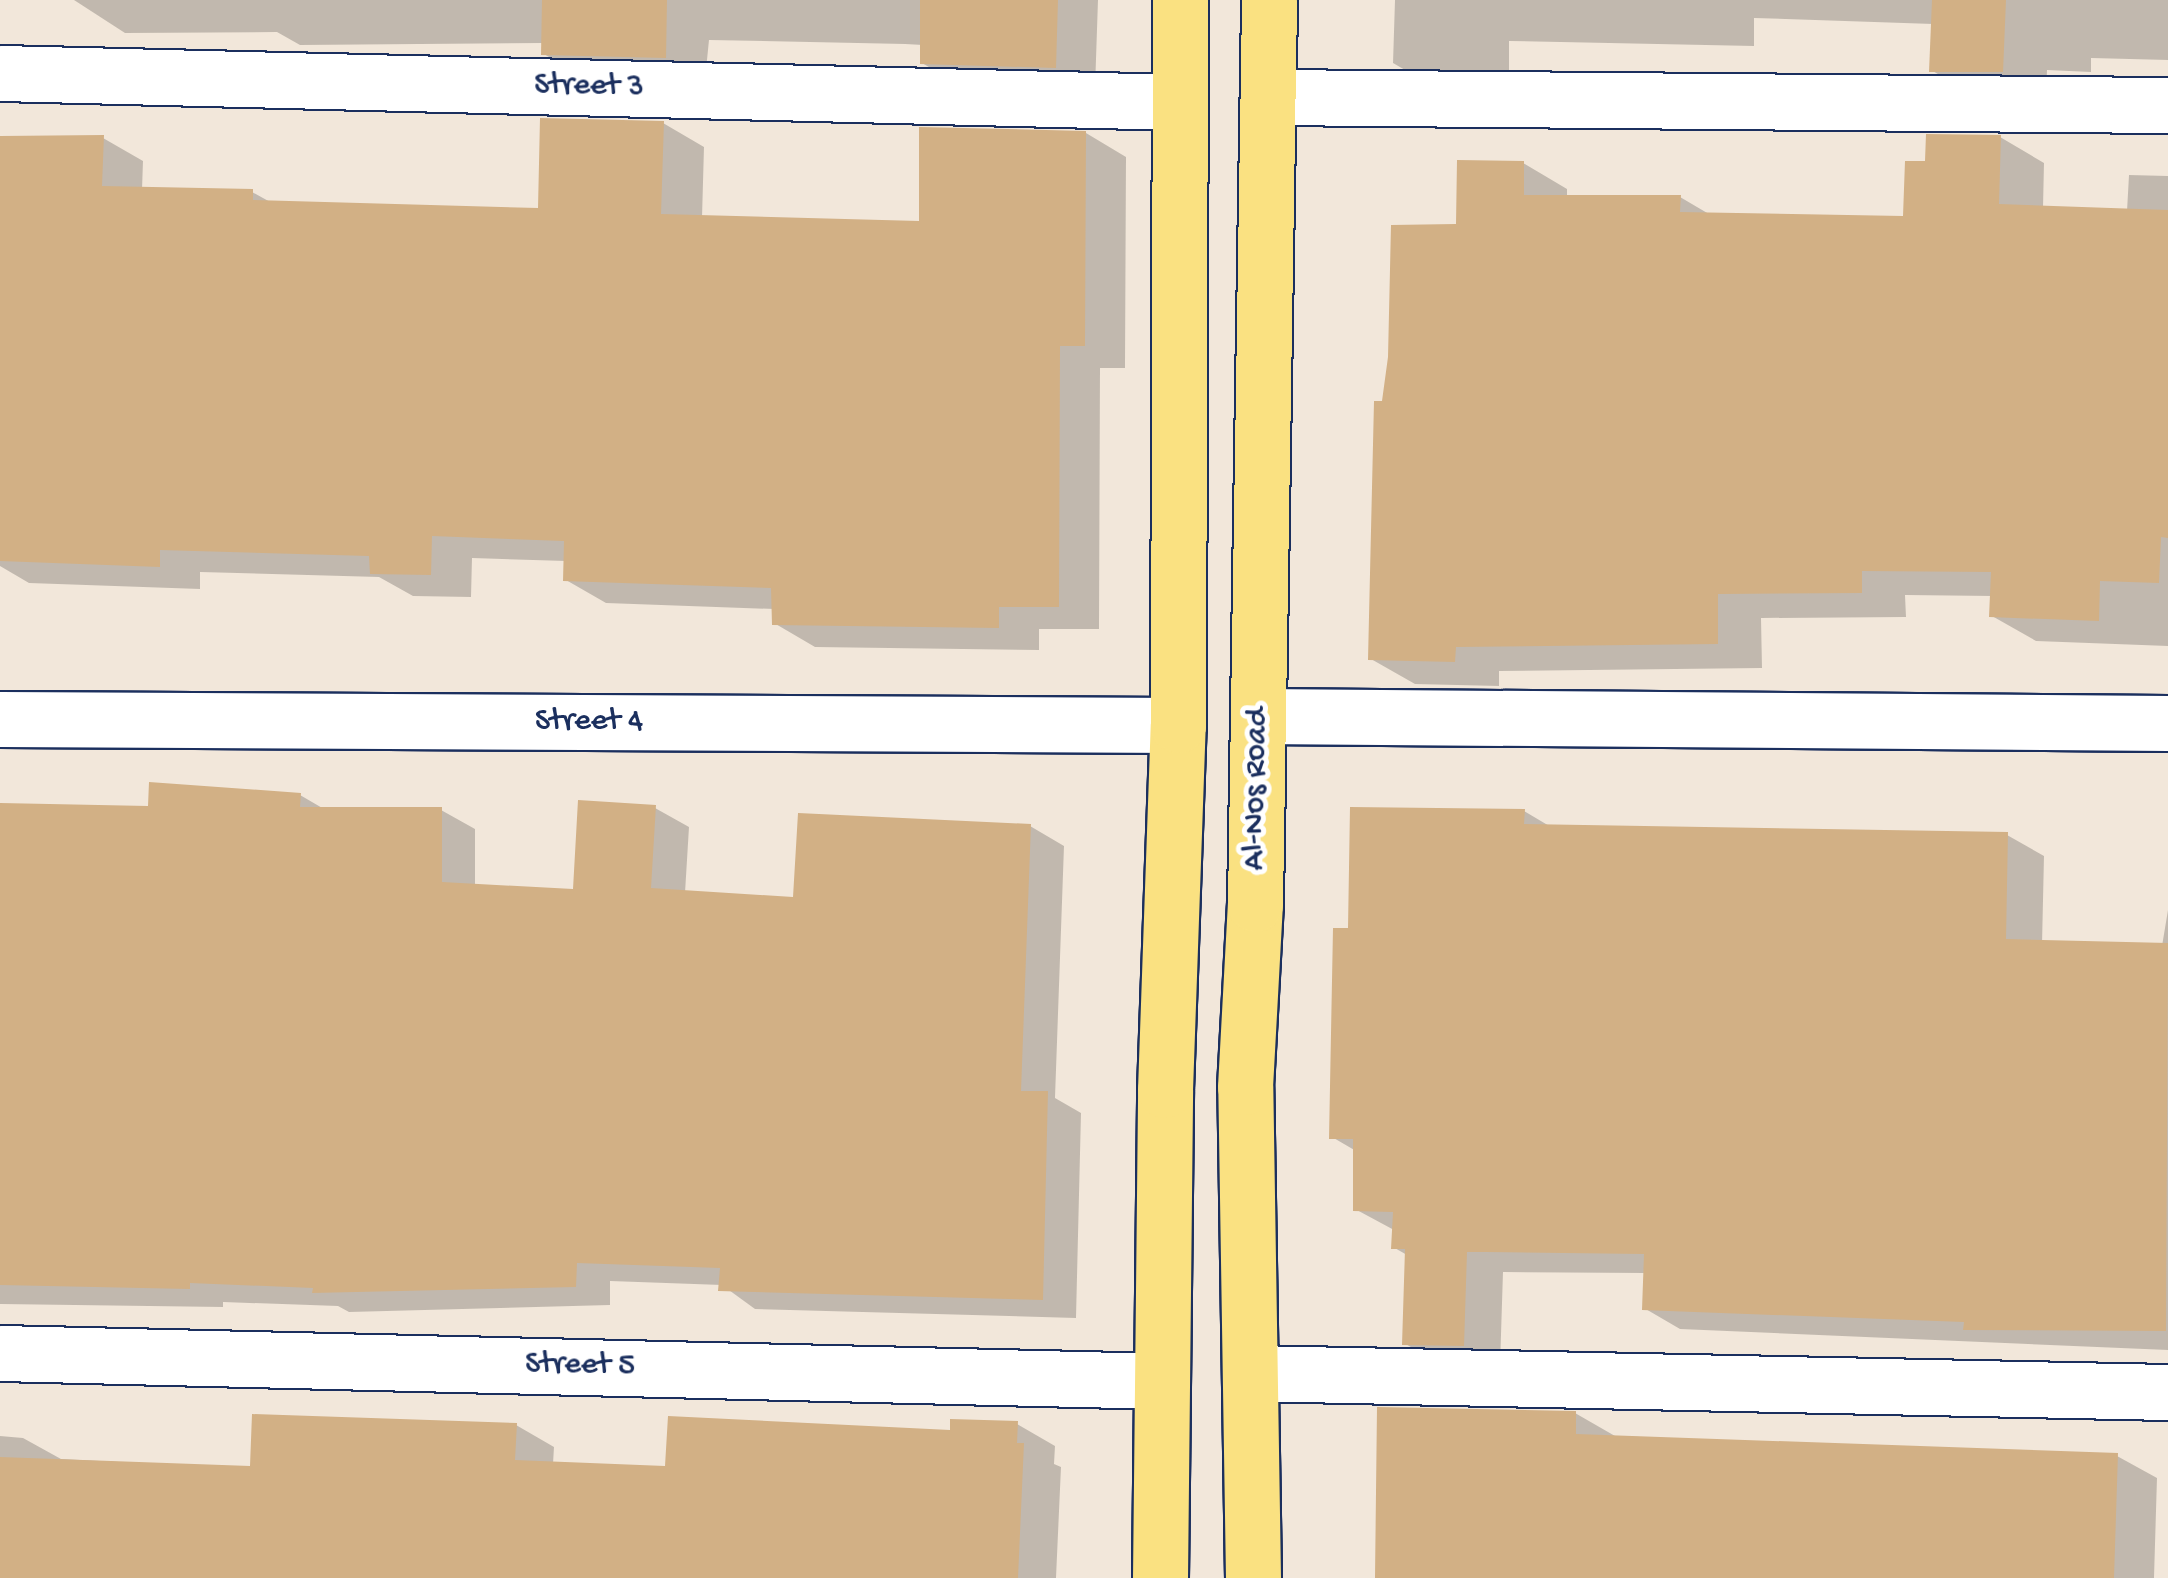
<!DOCTYPE html>
<style>
body{margin:0}
#map{position:relative;width:2168px;height:1578px;overflow:hidden;background:#f2e7da;font-family:"Gochi Hand",sans-serif}
div>[style]{position:absolute}
.shadow>*{inset:0;background:#0003}
.building>*{inset:0;background:#d2b085}
.roads{filter:drop-shadow(2px 0 #1b2f5e) drop-shadow(-2px 0 #1b2f5e) drop-shadow(0 2px #1b2f5e) drop-shadow(0 -2px #1b2f5e)}
.minor>*{height:55px;margin:-27.5px;padding:0 27.5px;transform-origin:27.5px;border-radius:27.5px;background:#fff}
.major>*{height:55px;margin:-27.5px;padding:0 27.5px;transform-origin:27.5px;border-radius:27.5px;background:#fae181}
span{translate:-50% -50%;white-space:nowrap;text-align:center;line-height:1.15;-webkit-text-stroke:10px #fff;paint-order:stroke}
.street-label{font-size:32px;color:#1b2f5e}
</style>
<div id="map">
<div class="shadow">
<i style="clip-path:polygon(74px 0,1098px 0,1095px 89px,962px 86px,922px 63px,923px 45px,905px 44px,709px 40px,705px 80px,583px 77px,544px 54px,544px 43px,300px 45px,277px 32px,125px 33px)"></i>
<i style="clip-path:polygon(1395px 0,2168px 0,2168px 60px,2091px 58px,2091px 72px,2047px 70px,2046px 96px,1974px 95px,1931px 70px,1933px 24px,1754px 18px,1754px 46px,1509px 41px,1509px 90px,1436px 88px,1393px 63px)"></i>
<i style="clip-path:polygon(663px 123px,704px 147px,702px 218px,921px 224px,1086px 133px,1126px 157px,1125px 368px,1100px 368px,1099px 629px,1039px 629px,1039px 650px,815px 647px,774px 623px,774px 609px,606px 603px,566px 580px,566px 561px,472px 558px,471px 597px,413px 596px,379px 577px,200px 572px,200px 589px,29px 583px,0 566px,0 138px,103px 138px,143px 161px,142px 190px,252px 192px,272px 203px,540px 211px)"></i>
<i style="clip-path:polygon(2000px 137px,2044px 163px,2043px 208px,2127px 211px,2129px 175px,2168px 176px,2168px 646px,2036px 641px,1992px 616px,1993px 596px,1905px 595px,1906px 617px,1761px 618px,1762px 668px,1499px 671px,1499px 686px,1415px 684px,1371px 659px,1384px 403px,1459px 227px,1523px 163px,1567px 189px,1567px 198px,1680px 197px,1714px 217px,1905px 218px,1927px 164px)"></i>
<i style="clip-path:polygon(300px 795px,324px 809px,441px 810px,475px 829px,475px 886px,575px 891px,655px 808px,689px 827px,685px 893px,795px 900px,1030px 826px,1064px 846px,1055px 1098px,1081px 1113px,1076px 1318px,755px 1309px,722px 1285px,610px 1281px,610px 1305px,349px 1312px,338px 1306px,223px 1302px,223px 1307px,0 1304px,0 806px,150px 809px)"></i>
<i style="clip-path:polygon(1524px 811px,1551px 827px,2007px 835px,2044px 856px,2042px 945px,2162px 946px,2168px 910px,2168px 1350px,1680px 1329px,1644px 1308px,1645px 1273px,1503px 1272px,1500px 1366px,1440px 1364px,1404px 1343px,1407px 1255px,1393px 1247px,1394px 1230px,1355px 1209px,1356px 1151px,1332px 1137px,1351px 930px)"></i>
<i style="clip-path:polygon(1575px 1413px,1615px 1436px,2117px 1456px,2157px 1478px,2154px 1578px,1377px 1578px)"></i>
<i style="clip-path:polygon(1017px 1424px,1055px 1446px,1054px 1464px,1061px 1467px,1056px 1578px,0 1578px,0 1436px,23px 1438px,61px 1459px,253px 1469px,516px 1425px,554px 1447px,553px 1464px,668px 1468px)"></i>
</div>
<div class="building">
<i style="clip-path:polygon(542px 0,667px 0,666px 58px,541px 55px)"></i>
<i style="clip-path:polygon(920px 0,1058px 0,1056px 68px,920px 64px)"></i>
<i style="clip-path:polygon(1932px 0,2006px 0,2003px 72px,1929px 72px)"></i>
<i style="clip-path:polygon(540px 118px,664px 121px,661px 214px,919px 221px,919px 127px,1086px 131px,1085px 346px,1060px 346px,1059px 607px,999px 607px,999px 628px,772px 625px,771px 588px,563px 581px,564px 541px,432px 536px,431px 575px,370px 574px,369px 556px,160px 550px,160px 567px,0 561px,0 136px,104px 135px,102px 186px,253px 189px,253px 200px,538px 208px)"></i>
<i style="clip-path:polygon(1926px 134px,2001px 135px,1999px 204px,2168px 210px,2168px 538px,2161px 537px,2159px 583px,2100px 581px,2099px 621px,1989px 617px,1991px 572px,1862px 571px,1862px 593px,1718px 594px,1718px 644px,1456px 647px,1455px 662px,1368px 660px,1374px 401px,1382px 401px,1388px 357px,1391px 225px,1456px 224px,1457px 160px,1524px 161px,1524px 195px,1681px 195px,1680px 212px,1903px 216px,1905px 161px,1925px 161px)"></i>
<i style="clip-path:polygon(149px 782px,301px 793px,300px 807px,442px 807px,442px 882px,573px 889px,578px 800px,656px 805px,651px 888px,793px 897px,798px 813px,1031px 824px,1021px 1091px,1048px 1091px,1043px 1300px,718px 1291px,720px 1268px,577px 1263px,576px 1287px,312px 1293px,313px 1288px,190px 1283px,190px 1289px,0 1285px,0 803px,148px 806px)"></i>
<i style="clip-path:polygon(1350px 807px,1525px 809px,1524px 824px,2008px 832px,2006px 939px,2168px 943px,2166px 1331px,1963px 1330px,1964px 1322px,1642px 1310px,1644px 1254px,1486px 1252px,1467px 1252px,1464px 1346px,1402px 1345px,1405px 1249px,1391px 1249px,1393px 1212px,1353px 1211px,1353px 1139px,1329px 1139px,1333px 928px,1348px 928px)"></i>
<i style="clip-path:polygon(1377px 1407px,1576px 1411px,1576px 1434px,2118px 1453px,2114px 1578px,1375px 1578px)"></i>
<i style="clip-path:polygon(252px 1414px,517px 1423px,515px 1460px,665px 1466px,668px 1416px,950px 1430px,950px 1419px,1018px 1421px,1017px 1443px,1024px 1443px,1018px 1578px,0 1578px,0 1457px,250px 1466px)"></i>
</div>
<div class="roads">
<div class="minor">
<i style="left:0;top:73px;width:1179px;rotate:1.41deg"></i>
<i style="left:1268px;top:97px;width:900px;rotate:0.51deg"></i>
<i style="left:1259px;top:716px;width:909px;rotate:0.44deg"></i>
<i style="left:0;top:719px;width:1178px;rotate:0.29deg"></i>
<i style="left:0;top:1353px;width:1160px;rotate:1.38deg"></i>
<i style="left:1253px;top:1373px;width:915px;rotate:1.19deg"></i>
</div>
<div class="major">
<i style="left:1160px;top:1578px;width:488px;rotate:-89.4deg"></i>
<i style="left:1165px;top:1090px;width:365px;rotate:-88deg"></i>
<i style="left:1178px;top:725px;width:725px;rotate:-89.84deg"></i>
<i style="left:1253px;top:1578px;width:491px;rotate:-90.9deg"></i>
<i style="left:1245px;top:1087px;width:183px;rotate:-86.9deg"></i>
<i style="left:1255px;top:904px;width:904px;rotate:-89.11deg"></i>
</div>
</div>
<div class="street-label">
<span style="left:589px;top:87px;rotate:1deg">Street 3</span>
<span style="left:589px;top:722px">Street 4</span>
<span style="left:1257px;top:789px;rotate:-89deg">Al-Nos Road</span>
<span style="left:580px;top:1366px;rotate:1deg">Street 5</span>
</div>
</div>
